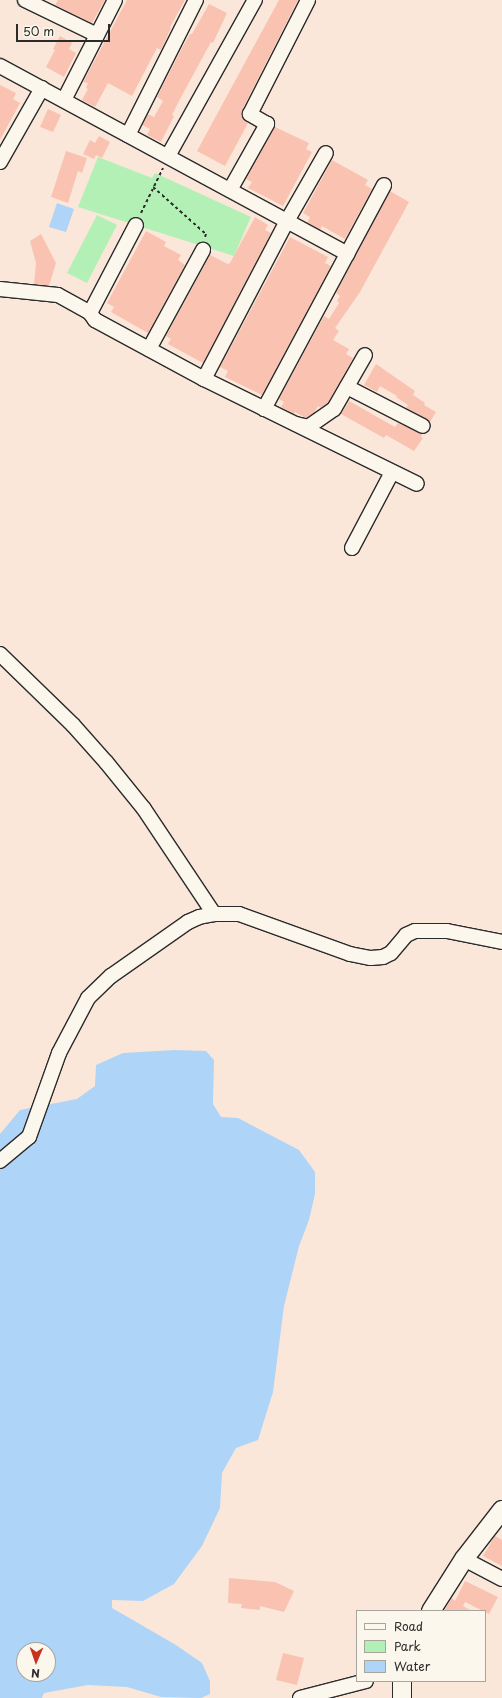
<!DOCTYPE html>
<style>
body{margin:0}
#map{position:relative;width:502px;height:1698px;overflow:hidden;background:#fbe7da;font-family:"Playpen Sans",sans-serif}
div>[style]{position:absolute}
.green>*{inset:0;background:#b3f0b5}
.water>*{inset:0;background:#aed4f8}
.building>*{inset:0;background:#fac2b0}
.path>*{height:2px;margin-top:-1px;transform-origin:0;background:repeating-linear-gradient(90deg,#2b2b2b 0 3px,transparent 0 6px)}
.roads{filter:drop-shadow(1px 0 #2b2b2b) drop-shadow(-1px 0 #2b2b2b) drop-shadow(0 1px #2b2b2b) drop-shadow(0 -1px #2b2b2b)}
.minor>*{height:14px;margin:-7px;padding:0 7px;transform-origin:7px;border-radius:7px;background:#fbf7ec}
.tertiary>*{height:18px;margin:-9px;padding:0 9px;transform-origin:9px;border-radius:9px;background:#fbf7ec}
span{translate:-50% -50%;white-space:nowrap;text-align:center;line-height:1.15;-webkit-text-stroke:3.5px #fbf7ec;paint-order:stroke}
.legend{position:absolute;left:356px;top:1610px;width:130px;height:72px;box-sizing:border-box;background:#fbf7ec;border:1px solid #a8a59f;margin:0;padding:5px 7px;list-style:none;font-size:12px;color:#2b2b2b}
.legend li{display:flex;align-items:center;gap:8px;height:20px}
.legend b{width:20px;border:1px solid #a8a59f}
.north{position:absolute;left:16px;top:1642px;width:40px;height:40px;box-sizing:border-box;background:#fbf7ec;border:1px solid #a8a59f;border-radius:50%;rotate:182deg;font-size:11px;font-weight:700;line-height:16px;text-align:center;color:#2b2b2b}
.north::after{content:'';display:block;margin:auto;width:14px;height:18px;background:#c8321e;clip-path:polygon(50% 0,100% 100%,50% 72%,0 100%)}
.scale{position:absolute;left:16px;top:24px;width:94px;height:18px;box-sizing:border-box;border:2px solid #2b2b2b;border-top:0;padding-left:5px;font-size:12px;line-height:14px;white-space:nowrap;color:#2b2b2b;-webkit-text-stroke:3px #fbf7ec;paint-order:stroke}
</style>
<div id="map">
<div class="green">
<i style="clip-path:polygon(98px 157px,152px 178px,155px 173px,251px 217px,234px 256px,78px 207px)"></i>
<i style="clip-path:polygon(97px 215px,117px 225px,87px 283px,67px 273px)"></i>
</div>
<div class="water">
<i style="clip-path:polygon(57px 203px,74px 209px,66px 232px,49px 227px)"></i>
<i style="clip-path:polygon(evenodd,175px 1050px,206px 1051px,214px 1060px,213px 1104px,221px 1117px,238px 1118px,299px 1150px,315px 1172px,315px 1194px,309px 1220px,299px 1246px,284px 1306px,273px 1392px,258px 1440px,236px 1448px,222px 1473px,220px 1508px,202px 1546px,174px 1584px,143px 1601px,112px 1600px,112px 1608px,176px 1645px,202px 1663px,210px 1681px,210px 1694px,201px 1698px,161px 1697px,127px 1687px,88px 1685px,44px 1693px,42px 1698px,0 1698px,0 1134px,20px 1110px,77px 1099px,95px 1086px,96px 1065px,123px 1053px,175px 1050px,24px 1650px,48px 1650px,48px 1674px,24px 1674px,24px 1650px)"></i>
</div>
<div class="building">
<i style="clip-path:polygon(58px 0,105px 0,92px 23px,55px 5px)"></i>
<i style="clip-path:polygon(127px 0,185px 0,170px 27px,171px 28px,161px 50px,157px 48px,132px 96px,108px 83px,95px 107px,82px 100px,88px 89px,86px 88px,88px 83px,83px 82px)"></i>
<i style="clip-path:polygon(279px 0,298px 0,242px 110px,241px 115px,248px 123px,225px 166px,197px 151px)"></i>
<i style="clip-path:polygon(209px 4px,227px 13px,213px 43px,211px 42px,179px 101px,172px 115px,174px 116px,161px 142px,147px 135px,150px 129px,142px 125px,148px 114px,154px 117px,163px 101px,157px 97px,182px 48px,190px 34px,192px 34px)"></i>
<i style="clip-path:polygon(60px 36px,72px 43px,69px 49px,76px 53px,64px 77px,46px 67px,55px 50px,53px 49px)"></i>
<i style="clip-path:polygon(0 85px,16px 93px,13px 99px,20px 103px,0 140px)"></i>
<i style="clip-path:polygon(48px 109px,61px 115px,53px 132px,40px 127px)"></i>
<i style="clip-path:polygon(275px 127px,309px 143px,306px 149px,312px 152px,283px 206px,248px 188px,252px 182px,246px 179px)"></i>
<i style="clip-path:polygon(99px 136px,110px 142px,102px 158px,96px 155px,94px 159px,83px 154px,90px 140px,95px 143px)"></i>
<i style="clip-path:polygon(66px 151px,87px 158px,82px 173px,78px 171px,68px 203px,51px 197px)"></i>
<i style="clip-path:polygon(332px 160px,368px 180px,365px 185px,372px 189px,345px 239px,322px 226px,320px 230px,307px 223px,310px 217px,303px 213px)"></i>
<i style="clip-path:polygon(390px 191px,409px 202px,360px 292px,335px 328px,339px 331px,333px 340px,349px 349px,346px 354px,353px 358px,328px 403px,321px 408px,318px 406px,314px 413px,306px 418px,295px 412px,294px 414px,281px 407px,284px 402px,279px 399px,324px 316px,329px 319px,339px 303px,337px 301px,340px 296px,336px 293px)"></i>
<i style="clip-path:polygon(255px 217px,268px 225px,265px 230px,271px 233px,203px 363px,168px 344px,171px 339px,166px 336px,210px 255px,228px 264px,230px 263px)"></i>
<i style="clip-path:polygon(146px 231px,166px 242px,164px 246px,181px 255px,178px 260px,185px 265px,148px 333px,111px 312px,114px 307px,107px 303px)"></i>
<i style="clip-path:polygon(41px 234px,56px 263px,49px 286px,34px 284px,36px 263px,30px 241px)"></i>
<i style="clip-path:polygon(290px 237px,328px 257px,325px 263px,331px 266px,262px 395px,225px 377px,228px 371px,220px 367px)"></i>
<i style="clip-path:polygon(376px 364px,415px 391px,413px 395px,425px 403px,424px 405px,436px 412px,430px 422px,406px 408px,408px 405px,396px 397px,397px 396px,380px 386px,377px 392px,364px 385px)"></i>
<i style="clip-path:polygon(349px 401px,395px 427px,398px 423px,422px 434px,421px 437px,423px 438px,414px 451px,386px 435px,384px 438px,341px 414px)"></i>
<i style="clip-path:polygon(495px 1536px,502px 1540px,502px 1566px,483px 1556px)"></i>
<i style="clip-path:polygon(229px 1578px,275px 1582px,294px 1591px,284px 1612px,260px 1606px,260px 1610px,241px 1608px,242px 1604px,228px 1603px)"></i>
<i style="clip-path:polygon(465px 1581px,498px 1597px,489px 1614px,465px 1602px,463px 1606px,472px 1611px,444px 1611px,452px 1598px,455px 1601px)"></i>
<i style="clip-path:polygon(283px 1653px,304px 1658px,297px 1685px,276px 1680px)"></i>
</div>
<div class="path">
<i style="left:153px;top:187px;width:71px;rotate:41.6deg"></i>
<i style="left:206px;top:234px;width:3px;rotate:108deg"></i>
<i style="left:141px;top:213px;width:50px;rotate:-63.9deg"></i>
</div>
<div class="roads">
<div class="minor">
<i style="left:25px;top:0;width:80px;rotate:25.9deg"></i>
<i style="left:0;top:66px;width:395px;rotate:28.4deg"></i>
<i style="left:64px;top:100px;width:112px;rotate:-63deg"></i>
<i style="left:128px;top:135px;width:151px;rotate:-63.3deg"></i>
<i style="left:168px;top:156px;width:179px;rotate:-60.9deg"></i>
<i style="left:0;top:162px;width:85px;rotate:-60.4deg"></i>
<i style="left:230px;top:190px;width:76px;rotate:-60.7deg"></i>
<i style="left:267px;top:124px;width:20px;rotate:-150deg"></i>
<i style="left:250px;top:114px;width:128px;rotate:-63deg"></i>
<i style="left:0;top:289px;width:58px;rotate:5.9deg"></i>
<i style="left:58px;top:295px;width:37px;rotate:29deg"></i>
<i style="left:90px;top:313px;width:9px;rotate:54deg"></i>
<i style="left:95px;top:320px;width:124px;rotate:28.4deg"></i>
<i style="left:204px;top:379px;width:237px;rotate:26.2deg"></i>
<i style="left:90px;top:313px;width:99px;rotate:-62.4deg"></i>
<i style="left:149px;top:349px;width:113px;rotate:-61.4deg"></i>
<i style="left:204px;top:379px;width:178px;rotate:-62.3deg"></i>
<i style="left:287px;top:221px;width:78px;rotate:-60.2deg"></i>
<i style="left:347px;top:387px;width:85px;rotate:27.2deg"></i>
<i style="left:264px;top:409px;width:254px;rotate:-61.8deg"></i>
<i style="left:296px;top:424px;width:12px;rotate:14deg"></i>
<i style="left:308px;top:427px;width:32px;rotate:-35deg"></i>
<i style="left:334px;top:409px;width:62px;rotate:-60.1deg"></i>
<i style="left:352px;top:548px;width:86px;rotate:-62.2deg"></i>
<i style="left:0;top:654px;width:102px;rotate:44.2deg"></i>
<i style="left:73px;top:725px;width:50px;rotate:48.3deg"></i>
<i style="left:106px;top:762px;width:60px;rotate:51deg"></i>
<i style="left:144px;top:809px;width:126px;rotate:56.3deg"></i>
<i style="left:0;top:1161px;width:38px;rotate:-40deg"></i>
<i style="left:29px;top:1137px;width:89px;rotate:-70.3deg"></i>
<i style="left:59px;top:1053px;width:62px;rotate:-62.2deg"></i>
<i style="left:88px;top:998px;width:32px;rotate:-44deg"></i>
<i style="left:111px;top:976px;width:94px;rotate:-35deg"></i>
<i style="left:188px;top:922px;width:12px;rotate:-24deg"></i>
<i style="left:199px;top:917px;width:15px;rotate:-11deg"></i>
<i style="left:214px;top:914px;width:25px"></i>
<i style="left:239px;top:914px;width:118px;rotate:19.8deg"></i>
<i style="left:350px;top:954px;width:21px;rotate:11deg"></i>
<i style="left:371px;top:958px;width:12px;rotate:-5deg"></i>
<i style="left:383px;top:957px;width:9px;rotate:-27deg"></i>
<i style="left:391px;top:953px;width:23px;rotate:-50deg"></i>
<i style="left:406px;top:935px;width:10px;rotate:-24deg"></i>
<i style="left:415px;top:931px;width:32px"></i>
<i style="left:447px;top:931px;width:56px;rotate:11.3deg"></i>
<i style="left:464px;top:1559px;width:43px;rotate:27.8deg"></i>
<i style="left:300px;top:1698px;width:68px;rotate:-14.4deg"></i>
</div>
<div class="tertiary">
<i style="left:431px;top:1611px;width:62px;rotate:-57.6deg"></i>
<i style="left:464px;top:1559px;width:62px;rotate:-52.2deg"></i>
<i style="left:402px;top:1681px;width:17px;rotate:90deg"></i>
</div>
</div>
<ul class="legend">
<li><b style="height:5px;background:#fbf7ec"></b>Road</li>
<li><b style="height:11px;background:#b3f0b5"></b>Park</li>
<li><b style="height:11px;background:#aed4f8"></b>Water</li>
</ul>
<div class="north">N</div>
<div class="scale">50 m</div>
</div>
